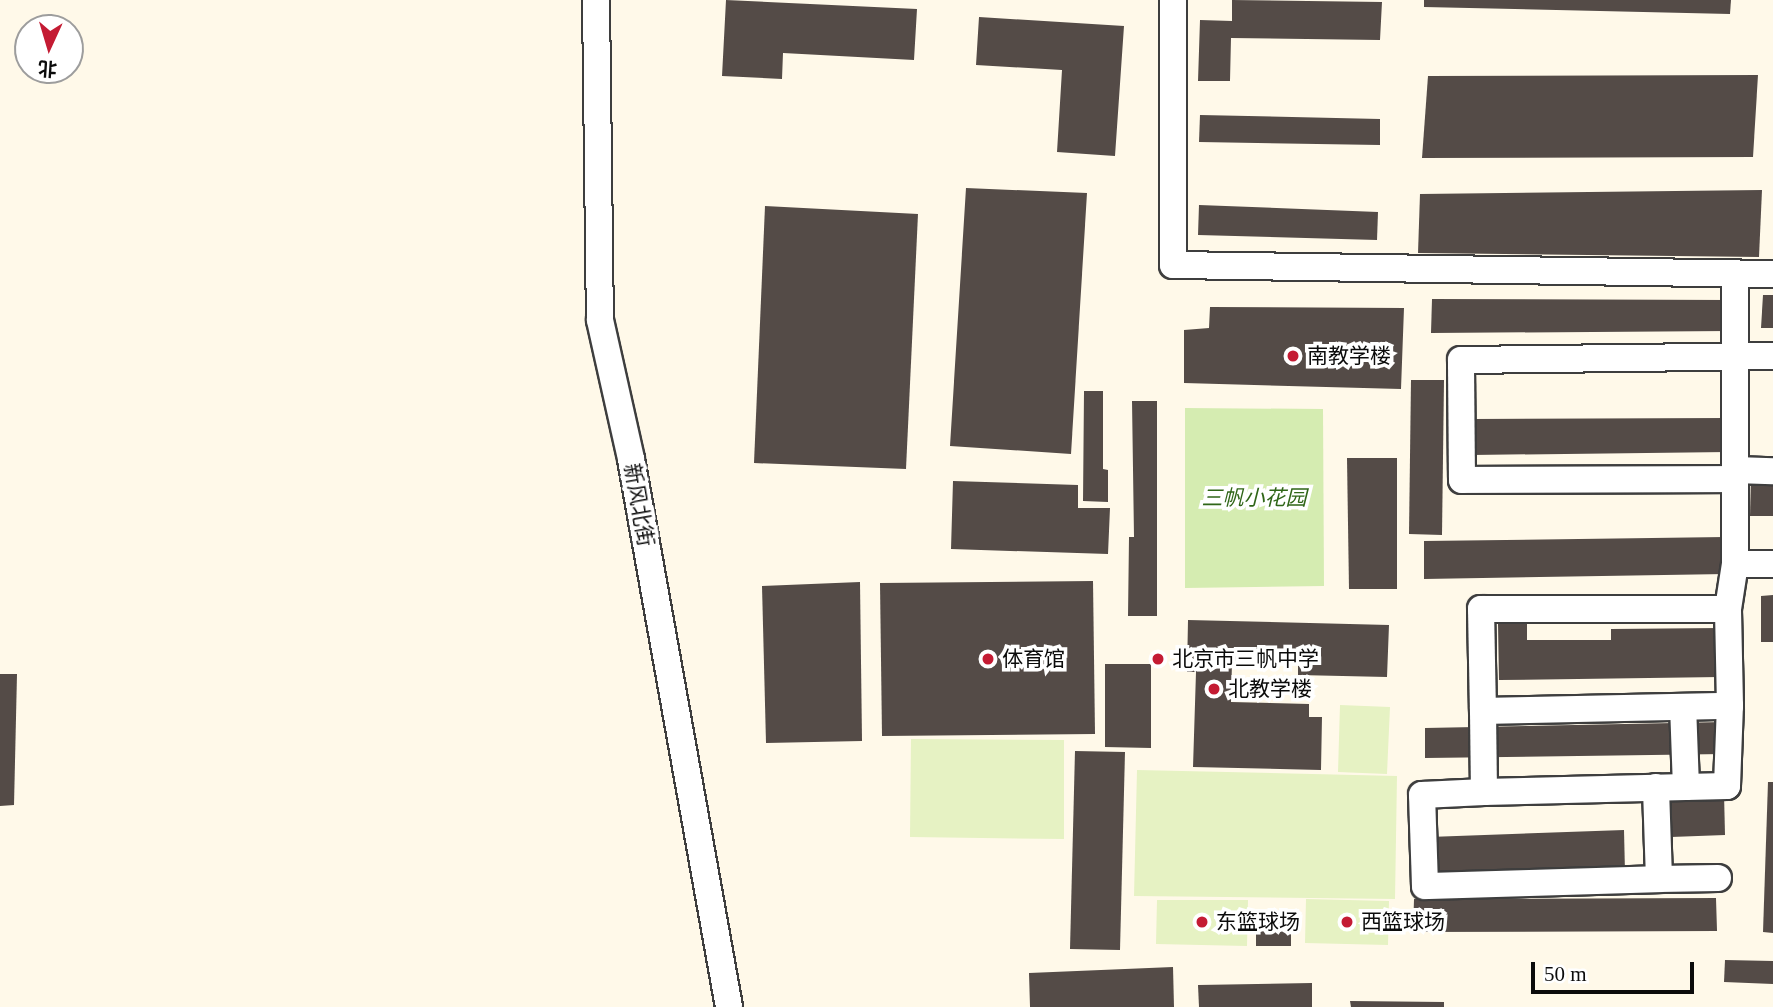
<!DOCTYPE html>
<meta charset="utf-8">
<style>
body{margin:0}
#map{position:relative;width:1773px;height:1007px;overflow:hidden;background:#fff9e9;font-family:"Times New Roman","Noto Sans SC",serif}
div>[style]{position:absolute}
.green>*{inset:0;background:#d5ecb1}
.pitch>*{inset:0;background:#e6f2c3}
.building>*{inset:0;background:#544b47}
.roads{filter:drop-shadow(2px 0 #3e3e3e) drop-shadow(-2px 0 #3e3e3e) drop-shadow(0 2px #3e3e3e) drop-shadow(0 -2px #3e3e3e)}
.minor>*{height:26px;margin:-13px;padding:0 13px;transform-origin:13px;border-radius:13px;background:#fff}
.dots>*{width:19px;height:19px;translate:-50% -50%;box-sizing:border-box;border:4px solid #fff;border-radius:50%}
span{translate:-50% -50%;white-space:nowrap;text-align:center;line-height:1.15;-webkit-text-stroke:7px #fff;paint-order:stroke}
.poi-label{font-size:21px;color:#0b0b0b}
.left{translate:0 -50%;text-align:left}
.park-label{font-size:21px;color:#306618;font-style:italic}
.street-label{font-size:21px;color:#0b0b0b}
.north{position:absolute;left:14px;top:14px;width:70px;height:70px;box-sizing:border-box;background:#fff;border:2px solid #9d9d9d;border-radius:50%;rotate:184deg;font-size:19px;font-weight:700;line-height:28px;text-align:center;color:#0b0b0b}
.north::after{content:'';display:block;margin:auto;width:24px;height:32px;background:#c41b33;clip-path:polygon(50% 0,100% 100%,50% 72%,0 100%)}
.scale{position:absolute;left:1531px;top:962px;width:163px;height:32px;box-sizing:border-box;border:4px solid #0b0b0b;border-top:0;padding-left:9px;font-size:21px;line-height:24px;white-space:nowrap;color:#0b0b0b;-webkit-text-stroke:5px #fff;paint-order:stroke}
</style>
<div id="map">
<div class="green">
<i style="clip-path:polygon(1185px 408px,1323px 409px,1324px 586px,1185px 588px)"></i>
</div>
<div class="pitch">
<i style="clip-path:polygon(1340px 705px,1390px 707px,1387px 774px,1338px 772px)"></i>
<i style="clip-path:polygon(911px 739px,1064px 740px,1064px 839px,910px 837px)"></i>
<i style="clip-path:polygon(1137px 770px,1397px 776px,1395px 899px,1134px 896px)"></i>
<i style="clip-path:polygon(1306px 899px,1389px 901px,1388px 945px,1305px 943px)"></i>
<i style="clip-path:polygon(1157px 900px,1248px 900px,1247px 946px,1156px 944px)"></i>
</div>
<div class="building">
<i style="clip-path:polygon(726px 0,917px 9px,914px 60px,783px 53px,782px 79px,722px 76px)"></i>
<i style="clip-path:polygon(1232px 0,1382px 2px,1380px 40px,1231px 38px,1230px 81px,1198px 81px,1200px 20px,1232px 21px)"></i>
<i style="clip-path:polygon(1424px 0,1731px 0,1730px 14px,1424px 7px)"></i>
<i style="clip-path:polygon(979px 17px,1124px 26px,1115px 156px,1057px 152px,1062px 70px,976px 65px)"></i>
<i style="clip-path:polygon(1758px 75px,1753px 157px,1422px 158px,1428px 76px)"></i>
<i style="clip-path:polygon(1200px 115px,1380px 119px,1380px 145px,1199px 142px)"></i>
<i style="clip-path:polygon(966px 188px,1087px 193px,1071px 454px,950px 446px)"></i>
<i style="clip-path:polygon(1762px 190px,1759px 257px,1418px 253px,1420px 194px)"></i>
<i style="clip-path:polygon(1199px 205px,1378px 212px,1377px 240px,1198px 235px)"></i>
<i style="clip-path:polygon(765px 206px,918px 214px,906px 469px,754px 463px)"></i>
<i style="clip-path:polygon(1763px 295px,1773px 295px,1773px 328px,1761px 328px)"></i>
<i style="clip-path:polygon(1432px 299px,1729px 300px,1729px 331px,1431px 333px)"></i>
<i style="clip-path:polygon(1210px 307px,1404px 308px,1401px 389px,1184px 383px,1184px 330px,1209px 328px)"></i>
<i style="clip-path:polygon(1411px 380px,1444px 380px,1442px 535px,1409px 534px)"></i>
<i style="clip-path:polygon(1084px 391px,1103px 391px,1103px 469px,1108px 470px,1108px 502px,1083px 501px)"></i>
<i style="clip-path:polygon(1132px 401px,1157px 401px,1157px 616px,1128px 616px,1129px 537px,1134px 537px)"></i>
<i style="clip-path:polygon(1728px 418px,1728px 452px,1472px 455px,1473px 419px)"></i>
<i style="clip-path:polygon(1347px 458px,1397px 458px,1397px 589px,1349px 589px)"></i>
<i style="clip-path:polygon(1751px 476px,1773px 476px,1773px 516px,1750px 516px)"></i>
<i style="clip-path:polygon(953px 481px,1078px 485px,1078px 508px,1110px 508px,1108px 554px,951px 549px)"></i>
<i style="clip-path:polygon(1725px 537px,1726px 574px,1424px 579px,1424px 541px)"></i>
<i style="clip-path:polygon(1093px 581px,1095px 734px,882px 736px,880px 583px)"></i>
<i style="clip-path:polygon(860px 582px,862px 741px,766px 743px,762px 586px)"></i>
<i style="clip-path:polygon(1773px 595px,1773px 642px,1761px 642px,1761px 596px)"></i>
<i style="clip-path:polygon(1188px 620px,1389px 625px,1387px 677px,1298px 675px,1298px 664px,1232px 662px,1231px 702px,1309px 704px,1309px 717px,1322px 717px,1321px 770px,1193px 767px,1196px 672px,1187px 672px)"></i>
<i style="clip-path:polygon(1498px 624px,1527px 624px,1527px 640px,1611px 640px,1611px 629px,1720px 628px,1720px 677px,1499px 680px)"></i>
<i style="clip-path:polygon(1105px 664px,1151px 664px,1151px 748px,1105px 747px)"></i>
<i style="clip-path:polygon(0 674px,17px 674px,14px 805px,0 806px)"></i>
<i style="clip-path:polygon(1724px 722px,1724px 754px,1425px 758px,1425px 728px)"></i>
<i style="clip-path:polygon(1075px 751px,1125px 752px,1120px 950px,1070px 949px)"></i>
<i style="clip-path:polygon(1768px 782px,1773px 782px,1773px 933px,1763px 932px)"></i>
<i style="clip-path:polygon(1724px 793px,1725px 835px,1671px 837px,1669px 795px)"></i>
<i style="clip-path:polygon(1624px 830px,1625px 873px,1431px 878px,1429px 837px)"></i>
<i style="clip-path:polygon(1716px 898px,1717px 931px,1413px 932px,1414px 899px)"></i>
<i style="clip-path:polygon(1291px 920px,1291px 946px,1256px 946px,1256px 921px)"></i>
<i style="clip-path:polygon(1725px 960px,1773px 961px,1773px 984px,1724px 982px)"></i>
<i style="clip-path:polygon(1173px 967px,1174px 1007px,1030px 1007px,1029px 973px)"></i>
<i style="clip-path:polygon(1312px 983px,1312px 1007px,1199px 1007px,1198px 985px)"></i>
<i style="clip-path:polygon(1350px 1001px,1444px 1002px,1444px 1007px,1351px 1007px)"></i>
</div>
<div class="roads">
<div class="minor">
<i style="left:596px;top:0;width:320px;rotate:89.3deg"></i>
<i style="left:600px;top:320px;width:142px;rotate:77.4deg"></i>
<i style="left:631px;top:459px;width:557px;rotate:79.86deg"></i>
<i style="left:1173px;top:0;width:265px;rotate:90deg"></i>
<i style="left:1173px;top:265px;width:600px;rotate:0.86deg"></i>
<i style="left:1735px;top:274px;width:290px;rotate:90deg"></i>
<i style="left:1735px;top:564px;width:38px"></i>
<i style="left:1735px;top:470px;width:38px;rotate:2deg"></i>
<i style="left:1735px;top:479px;width:273px;rotate:179.8deg"></i>
<i style="left:1462px;top:480px;width:120px;rotate:-90.5deg"></i>
<i style="left:1461px;top:360px;width:312px;rotate:-0.7deg"></i>
<i style="left:1728px;top:609px;width:247px;rotate:180deg"></i>
<i style="left:1481px;top:609px;width:102px;rotate:88.9deg"></i>
<i style="left:1483px;top:711px;width:247px;rotate:-1.2deg"></i>
<i style="left:1730px;top:706px;width:97px;rotate:-91.2deg"></i>
<i style="left:1728px;top:609px;width:46px;rotate:-81.2deg"></i>
<i style="left:1483px;top:711px;width:81px;rotate:89.3deg"></i>
<i style="left:1484px;top:792px;width:202px;rotate:-1.4deg"></i>
<i style="left:1686px;top:787px;width:80px;rotate:-92.1deg"></i>
<i style="left:1686px;top:787px;width:41px;rotate:-1.4deg"></i>
<i style="left:1727px;top:786px;width:80px;rotate:-87.9deg"></i>
<i style="left:1484px;top:792px;width:62px;rotate:177.2deg"></i>
<i style="left:1422px;top:795px;width:91px;rotate:88.1deg"></i>
<i style="left:1425px;top:886px;width:234px;rotate:-1.7deg"></i>
<i style="left:1659px;top:879px;width:92px;rotate:-91.9deg"></i>
<i style="left:1659px;top:879px;width:59px;rotate:-1deg"></i>
</div>
</div>
<div class="dots">
<i style="left:1293px;top:356px;background:#c41b33"></i>
<i style="left:988px;top:659px;background:#c41b33"></i>
<i style="left:1158px;top:659px;background:#c41b33"></i>
<i style="left:1214px;top:689px;background:#c41b33"></i>
<i style="left:1202px;top:922px;background:#c41b33"></i>
<i style="left:1347px;top:922px;background:#c41b33"></i>
</div>
<div class="poi-label">
<span class="left" style="left:1307px;top:356px">南教学楼</span>
<span class="left" style="left:1002px;top:659px">体育馆</span>
<span class="left" style="left:1172px;top:659px">北京市三帆中学</span>
<span class="left" style="left:1228px;top:689px">北教学楼</span>
<span class="left" style="left:1216px;top:922px">东篮球场</span>
<span class="left" style="left:1361px;top:922px">西篮球场</span>
</div>
<div class="park-label">
<span style="left:1254px;top:498px">三帆小花园</span>
</div>
<div class="street-label">
<span style="left:639px;top:505px;rotate:80deg">新风北街</span>
</div>
<div class="north">北</div>
<div class="scale">50 m</div>
</div>
